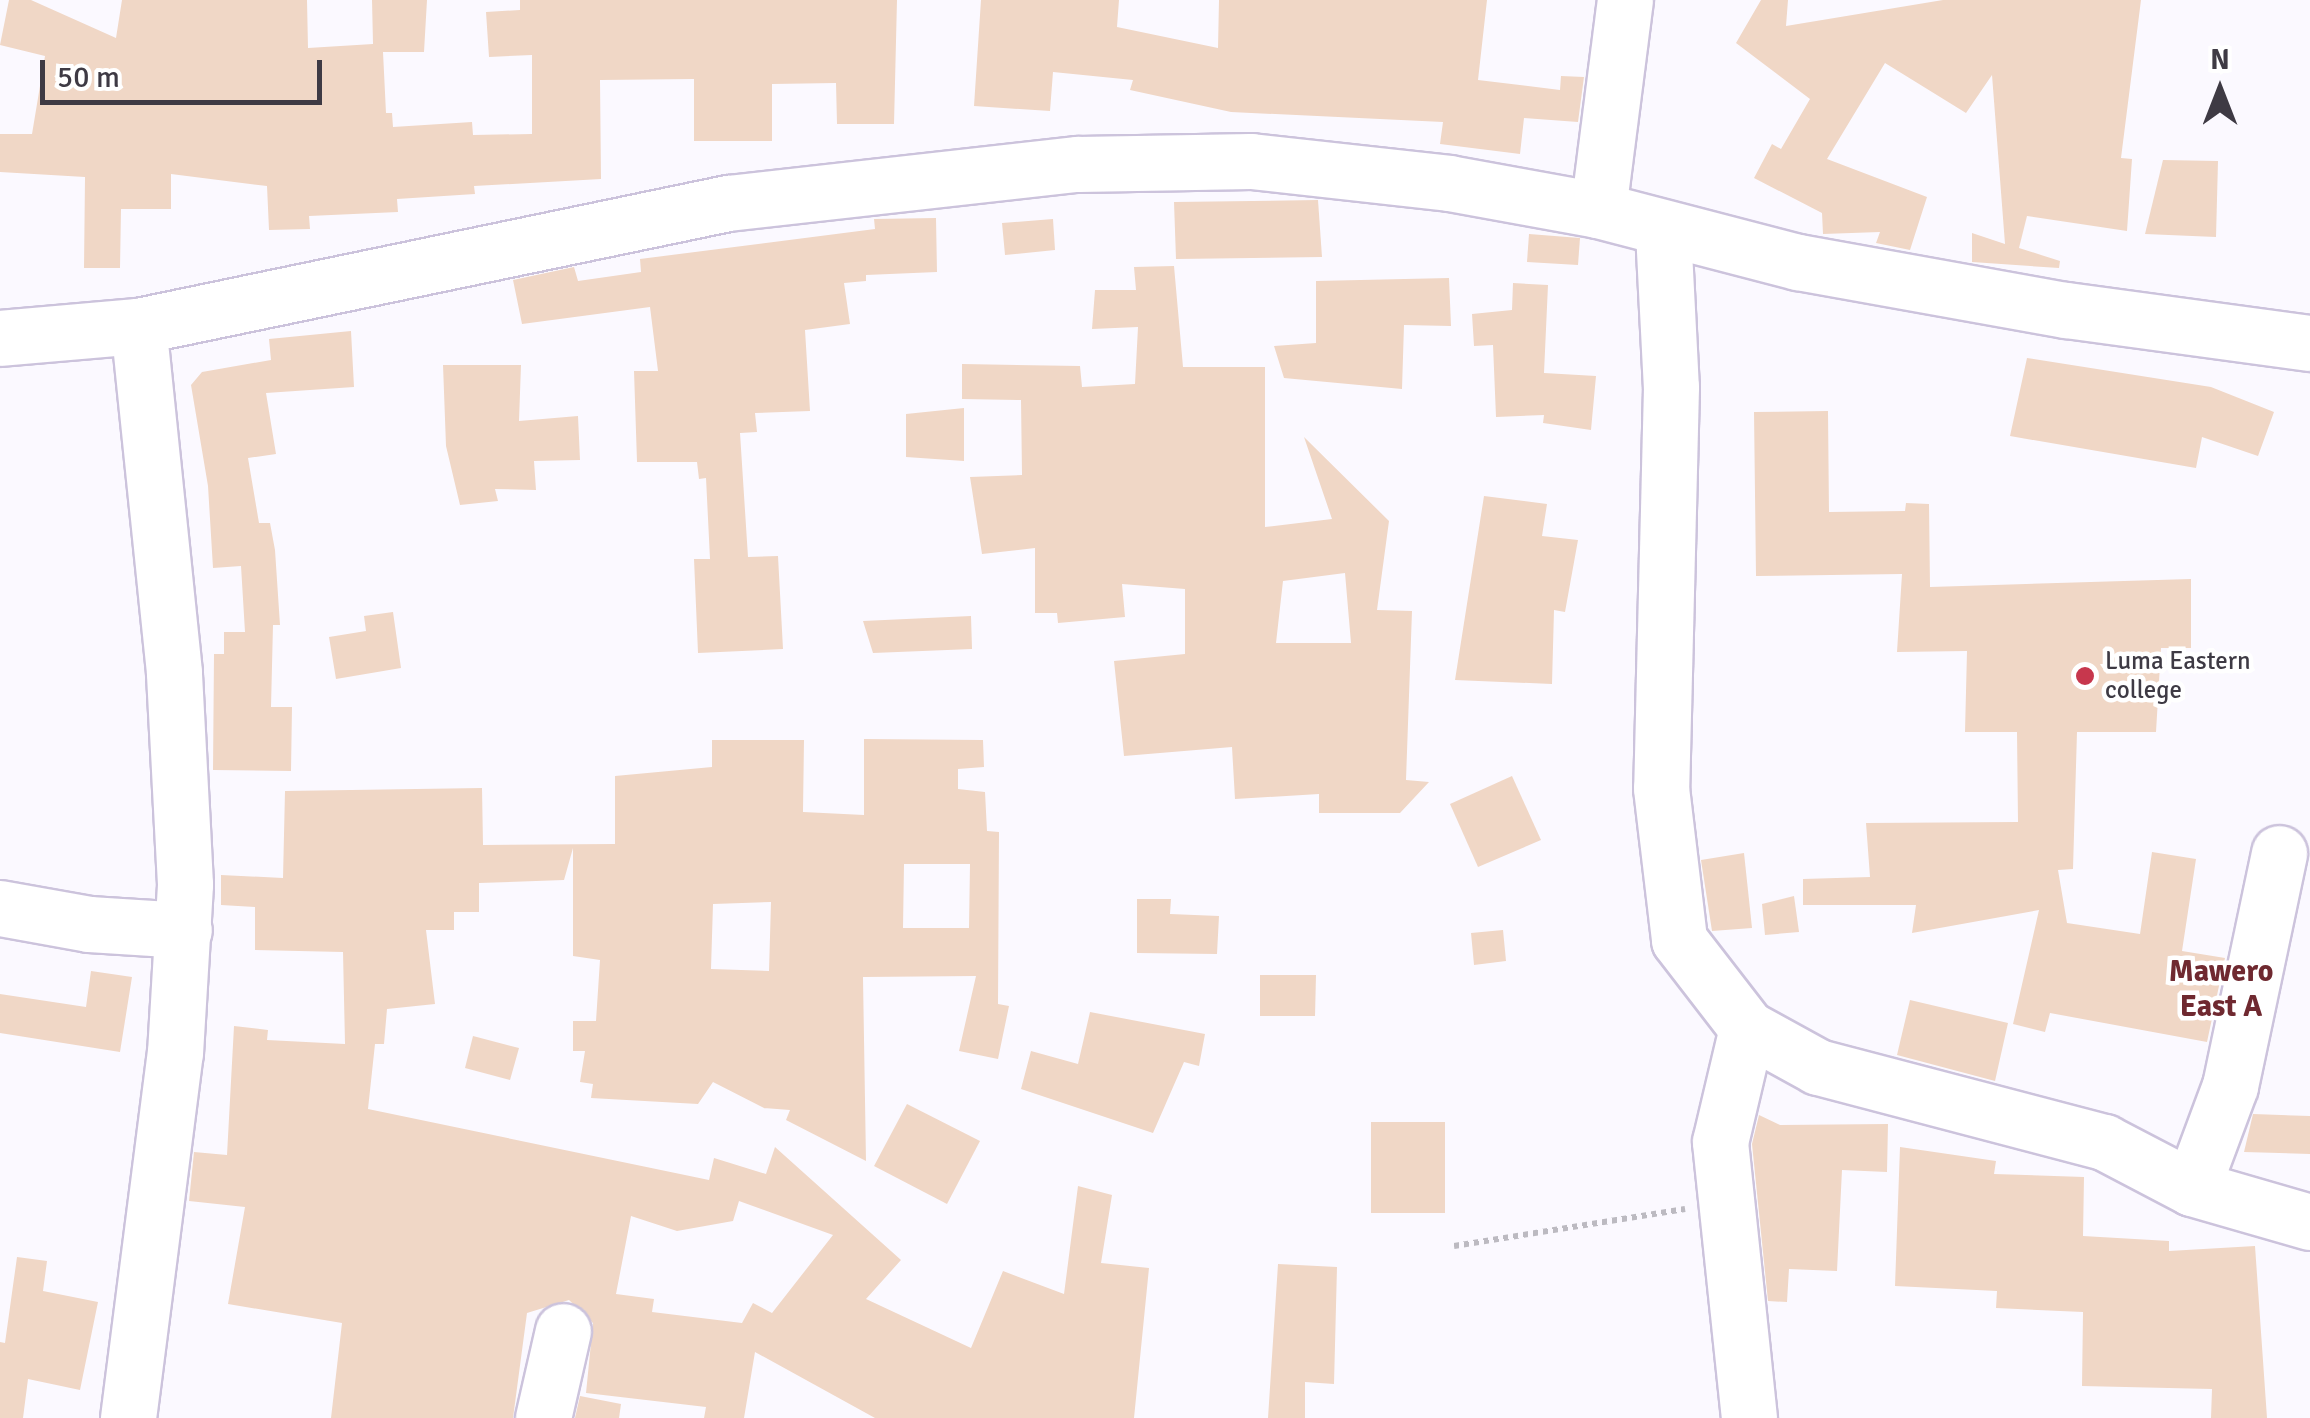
<!DOCTYPE html>
<style>
body{margin:0}
#map{position:relative;width:2310px;height:1418px;overflow:hidden;background:#fbf9ff;font-family:Signika,sans-serif}
div>[style]{position:absolute}
.building>*{inset:0;background:#f0d7c6}
.path>*{height:6px;margin-top:-3px;transform-origin:0;background:repeating-linear-gradient(90deg,#bcbac1 0 5px,transparent 0 10px)}
.roads{filter:drop-shadow(2px 0 #ccc3dc) drop-shadow(-2px 0 #ccc3dc) drop-shadow(0 2px #ccc3dc) drop-shadow(0 -2px #ccc3dc)}
.minor>*{height:55px;margin:-27.5px;padding:0 27.5px;transform-origin:27.5px;border-radius:27.5px;background:#fff}
.dots>*{width:28px;height:28px;translate:-50% -50%;box-sizing:border-box;border:5px solid #fff;border-radius:50%}
span{translate:-50% -50%;white-space:nowrap;text-align:center;line-height:1.15;-webkit-text-stroke:9px #fff;paint-order:stroke}
.poi-label{font-size:25px;color:#3e3a44}
.left{translate:0 -50%;text-align:left}
.quarter-label{font-size:30px;color:#6f2930;font-weight:700}
.north{position:absolute;left:2170px;top:40px;width:100px;height:100px;-webkit-text-stroke:8px #fff;paint-order:stroke;rotate:0deg;font-size:28px;font-weight:700;line-height:40px;text-align:center;color:#3e3a44}
.north::after{content:'';display:block;margin:auto;width:35px;height:45px;background:#3e3a44;clip-path:polygon(50% 0,100% 100%,50% 72%,0 100%)}
.scale{position:absolute;left:40px;top:60px;width:282px;height:45px;box-sizing:border-box;border:5px solid #3e3a44;border-top:0;padding-left:12px;font-size:30px;line-height:35px;white-space:nowrap;color:#3e3a44;-webkit-text-stroke:8px #fff;paint-order:stroke}
</style>
<div id="map">
<div class="building">
<i style="clip-path:polygon(9px 0,31px 0,116px 38px,122px 0,307px 0,308px 48px,373px 44px,372px 0,427px 0,424px 52px,383px 52px,386px 113px,392px 113px,393px 127px,472px 122px,473px 135px,532px 134px,532px 55px,489px 57px,486px 12px,520px 10px,520px 0,897px 0,894px 124px,837px 124px,836px 83px,772px 84px,772px 141px,694px 141px,694px 79px,600px 80px,601px 179px,474px 186px,475px 194px,397px 199px,398px 212px,309px 216px,310px 229px,269px 230px,267px 186px,171px 174px,171px 209px,121px 209px,120px 268px,84px 268px,85px 177px,0 172px,0 134px,32px 134px,45px 56px,0 45px)"></i>
<i style="clip-path:polygon(981px 0,1119px 0,1117px 27px,1218px 48px,1219px 0,1487px 0,1478px 80px,1560px 90px,1561px 76px,1584px 77px,1578px 122px,1524px 118px,1520px 154px,1440px 144px,1443px 122px,1231px 112px,1130px 90px,1133px 80px,1053px 72px,1050px 111px,974px 106px)"></i>
<i style="clip-path:polygon(1761px 0,1788px 0,1786px 26px,1943px 0,2141px 0,2121px 158px,2132px 159px,2127px 231px,2027px 216px,2019px 248px,2060px 261px,2059px 268px,1972px 262px,1972px 233px,2005px 244px,1992px 75px,1966px 113px,1885px 63px,1827px 159px,1927px 197px,1910px 250px,1876px 243px,1880px 232px,1823px 234px,1822px 213px,1754px 178px,1772px 144px,1781px 149px,1810px 99px,1736px 43px)"></i>
<i style="clip-path:polygon(2163px 160px,2218px 161px,2216px 237px,2145px 234px)"></i>
<i style="clip-path:polygon(1318px 200px,1322px 257px,1176px 259px,1174px 202px)"></i>
<i style="clip-path:polygon(936px 218px,937px 272px,866px 275px,866px 281px,844px 283px,850px 324px,805px 330px,810px 411px,755px 413px,757px 432px,740px 433px,748px 557px,778px 556px,783px 649px,698px 653px,694px 559px,710px 559px,706px 478px,699px 479px,697px 462px,637px 462px,634px 371px,658px 371px,650px 307px,522px 324px,513px 280px,574px 267px,578px 281px,641px 272px,640px 259px,875px 229px,874px 219px)"></i>
<i style="clip-path:polygon(1053px 219px,1055px 250px,1005px 255px,1002px 223px)"></i>
<i style="clip-path:polygon(1529px 234px,1580px 238px,1578px 265px,1527px 262px)"></i>
<i style="clip-path:polygon(evenodd,1174px 266px,1183px 367px,1265px 367px,1265px 527px,1332px 519px,1304px 437px,1389px 521px,1377px 610px,1412px 611px,1406px 780px,1429px 782px,1400px 813px,1319px 813px,1319px 794px,1235px 799px,1232px 747px,1124px 756px,1114px 661px,1185px 654px,1185px 589px,1122px 584px,1125px 617px,1058px 623px,1057px 613px,1035px 613px,1035px 548px,982px 554px,970px 477px,1022px 475px,1021px 400px,962px 399px,962px 364px,1080px 366px,1082px 387px,1135px 384px,1138px 327px,1092px 329px,1095px 290px,1136px 290px,1134px 267px,1174px 266px,1345px 573px,1351px 643px,1276px 643px,1283px 581px,1345px 573px)"></i>
<i style="clip-path:polygon(1449px 278px,1451px 326px,1404px 325px,1402px 389px,1284px 378px,1274px 346px,1316px 343px,1316px 281px)"></i>
<i style="clip-path:polygon(1513px 283px,1548px 285px,1544px 373px,1596px 376px,1591px 430px,1543px 423px,1544px 415px,1496px 417px,1493px 345px,1474px 346px,1472px 314px,1512px 310px)"></i>
<i style="clip-path:polygon(351px 331px,354px 387px,266px 393px,276px 454px,248px 458px,259px 523px,270px 523px,275px 550px,280px 625px,273px 625px,271px 707px,292px 707px,291px 771px,213px 770px,214px 654px,224px 654px,224px 632px,245px 632px,241px 566px,213px 568px,208px 486px,191px 385px,202px 372px,271px 360px,269px 339px)"></i>
<i style="clip-path:polygon(2027px 358px,2211px 387px,2274px 412px,2258px 456px,2202px 437px,2196px 468px,2010px 436px)"></i>
<i style="clip-path:polygon(443px 365px,521px 365px,519px 421px,578px 416px,580px 460px,534px 461px,536px 490px,495px 489px,498px 501px,460px 505px,446px 446px)"></i>
<i style="clip-path:polygon(964px 408px,964px 461px,906px 457px,906px 414px)"></i>
<i style="clip-path:polygon(1828px 411px,1829px 512px,1905px 511px,1906px 503px,1929px 504px,1930px 587px,2191px 579px,2191px 648px,2161px 648px,2156px 732px,2077px 732px,2073px 869px,2058px 870px,2067px 923px,2140px 934px,2152px 852px,2196px 859px,2182px 951px,2225px 958px,2207px 1042px,2050px 1013px,2045px 1032px,2013px 1024px,2039px 910px,1912px 933px,1916px 905px,1803px 905px,1803px 879px,1870px 877px,1866px 823px,2018px 822px,2017px 732px,1965px 732px,1967px 651px,1897px 652px,1902px 574px,1756px 576px,1754px 412px)"></i>
<i style="clip-path:polygon(1484px 496px,1547px 504px,1542px 536px,1578px 540px,1565px 612px,1554px 610px,1552px 684px,1455px 680px)"></i>
<i style="clip-path:polygon(393px 612px,401px 668px,336px 679px,329px 637px,366px 631px,364px 616px)"></i>
<i style="clip-path:polygon(971px 616px,972px 649px,873px 653px,863px 621px)"></i>
<i style="clip-path:polygon(evenodd,864px 739px,983px 740px,984px 767px,958px 769px,958px 789px,985px 792px,987px 831px,999px 832px,998px 1004px,1009px 1006px,998px 1059px,959px 1051px,976px 976px,863px 977px,866px 1161px,786px 1120px,790px 1110px,764px 1108px,713px 1082px,698px 1104px,591px 1098px,593px 1084px,580px 1082px,585px 1051px,573px 1051px,573px 1021px,596px 1021px,600px 960px,573px 956px,573px 848px,564px 880px,479px 883px,479px 912px,454px 912px,454px 930px,426px 930px,435px 1004px,387px 1009px,384px 1044px,375px 1044px,368px 1109px,709px 1180px,714px 1158px,766px 1174px,775px 1147px,901px 1260px,866px 1299px,971px 1348px,1003px 1271px,1064px 1294px,1078px 1186px,1112px 1195px,1101px 1263px,1149px 1268px,1134px 1418px,875px 1418px,755px 1352px,744px 1418px,704px 1418px,706px 1407px,586px 1393px,593px 1323px,569px 1300px,527px 1313px,513px 1418px,331px 1418px,342px 1323px,228px 1304px,245px 1207px,189px 1201px,194px 1152px,227px 1155px,234px 1026px,268px 1030px,267px 1040px,345px 1044px,343px 952px,255px 950px,255px 907px,221px 905px,221px 875px,283px 878px,285px 791px,482px 788px,483px 845px,615px 844px,615px 776px,712px 767px,712px 740px,804px 740px,803px 812px,864px 815px,864px 739px,904px 864px,970px 864px,969px 928px,903px 928px,904px 864px,864px 739px,771px 902px,769px 971px,711px 969px,713px 904px,771px 902px,864px 739px,739px 1201px,833px 1235px,772px 1313px,753px 1303px,742px 1323px,652px 1312px,654px 1299px,616px 1294px,631px 1216px,677px 1231px,733px 1221px,739px 1201px)"></i>
<i style="clip-path:polygon(1512px 776px,1541px 840px,1478px 867px,1450px 804px)"></i>
<i style="clip-path:polygon(1744px 853px,1752px 928px,1712px 931px,1701px 860px)"></i>
<i style="clip-path:polygon(1794px 896px,1799px 932px,1765px 935px,1762px 904px)"></i>
<i style="clip-path:polygon(1137px 899px,1171px 899px,1170px 914px,1219px 916px,1217px 954px,1137px 953px)"></i>
<i style="clip-path:polygon(1503px 930px,1506px 961px,1474px 965px,1471px 933px)"></i>
<i style="clip-path:polygon(91px 971px,132px 977px,120px 1052px,0 1033px,0 994px,86px 1007px)"></i>
<i style="clip-path:polygon(1260px 975px,1316px 975px,1315px 1016px,1260px 1016px)"></i>
<i style="clip-path:polygon(1910px 1000px,2008px 1023px,1995px 1081px,1897px 1055px)"></i>
<i style="clip-path:polygon(1090px 1012px,1205px 1034px,1199px 1066px,1184px 1062px,1153px 1133px,1021px 1089px,1031px 1051px,1078px 1064px)"></i>
<i style="clip-path:polygon(473px 1036px,519px 1048px,510px 1080px,465px 1068px)"></i>
<i style="clip-path:polygon(907px 1104px,980px 1141px,947px 1204px,874px 1166px)"></i>
<i style="clip-path:polygon(2253px 1114px,2310px 1116px,2310px 1154px,2244px 1152px)"></i>
<i style="clip-path:polygon(1759px 1115px,1780px 1125px,1888px 1124px,1887px 1172px,1842px 1170px,1837px 1271px,1789px 1269px,1787px 1302px,1768px 1301px,1752px 1144px)"></i>
<i style="clip-path:polygon(1371px 1122px,1445px 1122px,1445px 1213px,1371px 1213px)"></i>
<i style="clip-path:polygon(1900px 1147px,1996px 1161px,1994px 1174px,2084px 1177px,2083px 1236px,2169px 1241px,2169px 1251px,2255px 1246px,2267px 1418px,2211px 1418px,2212px 1389px,2082px 1386px,2083px 1312px,1996px 1308px,1997px 1291px,1895px 1286px)"></i>
<i style="clip-path:polygon(17px 1257px,47px 1261px,43px 1291px,98px 1302px,80px 1390px,28px 1379px,23px 1418px,0 1418px,0 1342px,5px 1343px)"></i>
<i style="clip-path:polygon(1278px 1264px,1337px 1267px,1334px 1384px,1305px 1382px,1305px 1418px,1268px 1418px)"></i>
<i style="clip-path:polygon(580px 1396px,621px 1404px,619px 1418px,575px 1418px)"></i>
</div>
<div class="path">
<i style="left:1454px;top:1246px;width:234px;rotate:-9.1deg"></i>
</div>
<div class="roads">
<div class="minor">
<i style="left:1598px;top:210px;width:212px;rotate:-82.7deg"></i>
<i style="left:1663px;top:231px;width:156px;rotate:87.1deg"></i>
<i style="left:1671px;top:387px;width:401px;rotate:91.4deg"></i>
<i style="left:1661px;top:788px;width:153px;rotate:83.2deg"></i>
<i style="left:1679px;top:940px;width:111px;rotate:52.3deg"></i>
<i style="left:1747px;top:1028px;width:81px;rotate:28.8deg"></i>
<i style="left:1818px;top:1067px;width:296px;rotate:14.7deg"></i>
<i style="left:2104px;top:1142px;width:99px;rotate:27.6deg"></i>
<i style="left:2192px;top:1188px;width:123px;rotate:16.1deg"></i>
<i style="left:0;top:338px;width:139px;rotate:-5deg"></i>
<i style="left:138px;top:326px;width:603px;rotate:-11.78deg"></i>
<i style="left:728px;top:203px;width:352px;rotate:-6.4deg"></i>
<i style="left:1078px;top:164px;width:173px;rotate:-1deg"></i>
<i style="left:1251px;top:161px;width:199px;rotate:6.3deg"></i>
<i style="left:1449px;top:183px;width:151px;rotate:10.3deg"></i>
<i style="left:1598px;top:210px;width:207px;rotate:14.6deg"></i>
<i style="left:1798px;top:262px;width:272px;rotate:10.2deg"></i>
<i style="left:2066px;top:310px;width:246px;rotate:7.7deg"></i>
<i style="left:0;top:908px;width:90px;rotate:10.2deg"></i>
<i style="left:89px;top:924px;width:95px;rotate:3.6deg"></i>
<i style="left:1747px;top:1028px;width:117px;rotate:103.3deg"></i>
<i style="left:1720px;top:1142px;width:278px;rotate:84deg"></i>
<i style="left:2192px;top:1188px;width:109px;rotate:-69.6deg"></i>
<i style="left:2230px;top:1086px;width:238px;rotate:-78.1deg"></i>
<i style="left:128px;top:1418px;width:368px;rotate:-82.7deg"></i>
<i style="left:175px;top:1053px;width:169px;rotate:-86.6deg"></i>
<i style="left:185px;top:884px;width:212px;rotate:-93deg"></i>
<i style="left:174px;top:672px;width:348px;rotate:-95.9deg"></i>
<i style="left:543px;top:1418px;width:89px;rotate:-77.1deg"></i>
</div>
</div>
<div class="dots">
<i style="left:2085px;top:676px;background:#c7374d"></i>
</div>
<div class="poi-label">
<span class="left" style="left:2105px;top:676px">Luma Eastern<br>college</span>
</div>
<div class="quarter-label">
<span style="left:2221px;top:989px">Mawero<br>East A</span>
</div>
<div class="north">N</div>
<div class="scale">50 m</div>
</div>
